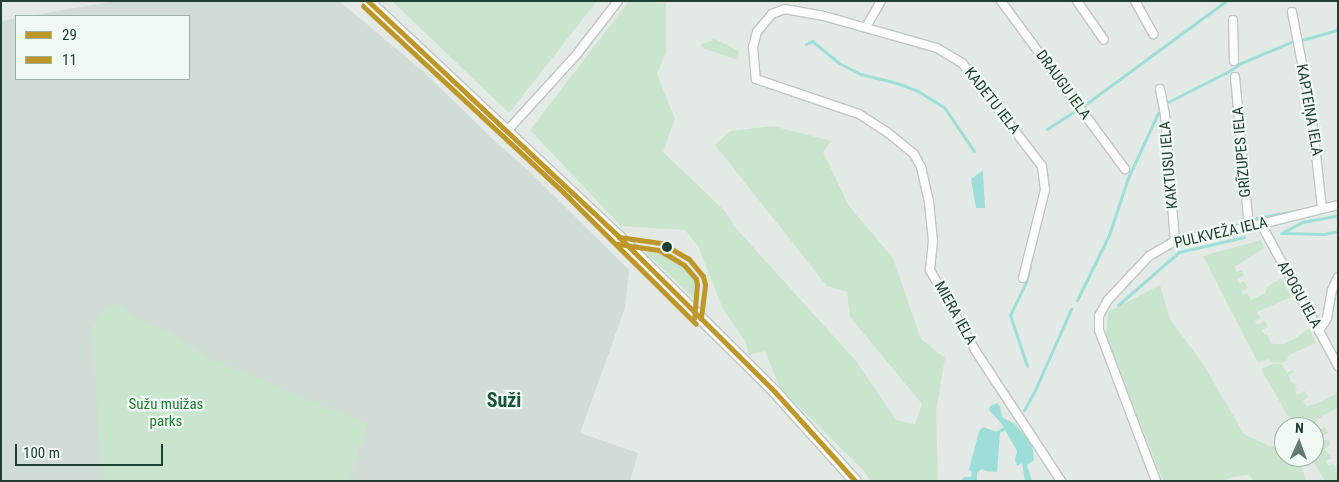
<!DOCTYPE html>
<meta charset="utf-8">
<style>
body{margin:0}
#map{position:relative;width:1339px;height:482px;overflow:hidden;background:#e3eae6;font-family:"Roboto Condensed",sans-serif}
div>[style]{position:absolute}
.built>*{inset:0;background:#d0dcd5}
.green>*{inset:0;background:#cae5cd}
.water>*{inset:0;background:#9eded9}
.stream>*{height:3px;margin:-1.5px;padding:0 1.5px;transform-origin:1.5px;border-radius:1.5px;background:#9eded9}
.roads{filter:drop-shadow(1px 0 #c0c7c3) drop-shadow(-1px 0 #c0c7c3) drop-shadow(0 1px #c0c7c3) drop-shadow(0 -1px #c0c7c3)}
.street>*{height:8px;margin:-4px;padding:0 4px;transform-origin:4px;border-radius:4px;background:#fbfcfb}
.secondary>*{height:11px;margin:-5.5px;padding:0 5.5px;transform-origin:5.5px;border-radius:5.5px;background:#fbfcfb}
.bus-1>*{height:5px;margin:-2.5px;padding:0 2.5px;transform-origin:2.5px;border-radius:2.5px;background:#bf9729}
.bus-2>*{height:5px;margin:-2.5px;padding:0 2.5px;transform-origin:2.5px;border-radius:2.5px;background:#bf9729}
.dots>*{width:14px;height:14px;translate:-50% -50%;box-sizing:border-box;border:2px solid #f1f9f3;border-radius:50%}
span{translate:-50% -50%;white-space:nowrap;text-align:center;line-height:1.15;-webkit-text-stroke:4.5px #f1f9f3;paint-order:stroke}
.street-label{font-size:15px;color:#1f4030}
.park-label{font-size:15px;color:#247b34}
.district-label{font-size:20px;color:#185439;font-weight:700}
.frame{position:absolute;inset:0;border:2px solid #1f4030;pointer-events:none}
.legend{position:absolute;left:15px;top:15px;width:175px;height:65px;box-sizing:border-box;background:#f1f9f3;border:1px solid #9dafa5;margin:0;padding:6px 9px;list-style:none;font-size:15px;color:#1f4030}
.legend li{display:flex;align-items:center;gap:10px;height:25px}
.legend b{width:25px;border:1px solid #9dafa5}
.north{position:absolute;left:1274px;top:417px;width:50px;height:50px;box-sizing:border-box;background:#f1f9f3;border:1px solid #9dafa5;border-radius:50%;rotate:2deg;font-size:14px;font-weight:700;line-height:20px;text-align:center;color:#1f4030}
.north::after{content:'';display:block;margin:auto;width:18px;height:22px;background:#647c70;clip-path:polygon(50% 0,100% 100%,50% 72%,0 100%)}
.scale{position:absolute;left:15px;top:444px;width:148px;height:22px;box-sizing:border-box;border:2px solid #1f4030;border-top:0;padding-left:6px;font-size:15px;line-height:18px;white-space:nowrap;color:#1f4030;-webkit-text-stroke:4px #f1f9f3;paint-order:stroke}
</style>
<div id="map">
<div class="built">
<i style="clip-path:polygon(115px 1px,339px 1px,424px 72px,497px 143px,532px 174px,629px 270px,625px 308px,580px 433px,638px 453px,630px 481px,1px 481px,1px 21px,16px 18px,16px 79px,189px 79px,189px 16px,30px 16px)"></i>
</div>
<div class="green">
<i style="clip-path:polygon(392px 1px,597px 1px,509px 113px)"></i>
<i style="clip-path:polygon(629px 1px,666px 3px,666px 53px,657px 74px,675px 119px,663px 152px,726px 212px,734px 226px,856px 361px,896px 420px,915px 424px,922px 404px,850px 317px,847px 292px,827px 286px,715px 145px,730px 131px,773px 126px,831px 141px,823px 152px,849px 206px,893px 258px,921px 339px,945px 358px,936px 412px,938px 481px,870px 481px,865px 472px,780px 388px,765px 351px,749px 355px,745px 341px,723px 309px,698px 246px,685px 230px,621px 226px,530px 130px)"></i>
<i style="clip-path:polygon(713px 38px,739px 51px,738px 60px,700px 47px,703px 43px,712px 41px)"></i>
<i style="clip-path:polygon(1261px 240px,1264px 248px,1234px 267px,1237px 272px,1242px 270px,1244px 275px,1237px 279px,1239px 284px,1244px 281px,1248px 288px,1241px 291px,1242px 295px,1247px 293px,1251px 300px,1265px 293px,1268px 286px,1282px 278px,1291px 297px,1257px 312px,1260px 318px,1255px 321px,1257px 325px,1265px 321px,1268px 327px,1262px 330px,1265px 335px,1267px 334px,1271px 343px,1275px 344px,1283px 344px,1296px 338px,1309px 328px,1316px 343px,1289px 355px,1287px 360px,1281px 363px,1271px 362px,1268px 359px,1259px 363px,1257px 361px,1203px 256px)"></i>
<i style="clip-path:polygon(647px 248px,673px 254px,692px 269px,697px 279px,697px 296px,694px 298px,646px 253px)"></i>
<i style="clip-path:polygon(1160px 285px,1170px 319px,1203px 364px,1244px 434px,1269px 446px,1284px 447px,1284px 457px,1299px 457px,1306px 481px,1254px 481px,1249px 475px,1232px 477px,1224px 481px,1163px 481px,1106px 336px,1108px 312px)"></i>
<i style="clip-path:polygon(119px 303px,135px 318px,170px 332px,203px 355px,368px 424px,350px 477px,361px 481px,106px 481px,100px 454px,92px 328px,103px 310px)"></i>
<i style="clip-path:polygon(1274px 363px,1282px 364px,1287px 373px,1293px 370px,1294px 372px,1289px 375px,1291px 382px,1297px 385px,1295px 386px,1297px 390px,1295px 392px,1297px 395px,1305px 391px,1308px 397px,1303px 401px,1306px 406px,1316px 404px,1336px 394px,1338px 390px,1338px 408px,1322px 416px,1314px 423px,1317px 432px,1325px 427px,1328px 433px,1321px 437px,1323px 441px,1328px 439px,1331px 444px,1324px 449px,1332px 458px,1326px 461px,1328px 466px,1333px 464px,1338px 470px,1338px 481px,1325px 481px,1311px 457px,1314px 457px,1314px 427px,1294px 427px,1261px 369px)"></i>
</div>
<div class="water">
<i style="clip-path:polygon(983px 170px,985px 208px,976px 208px,971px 179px)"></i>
<i style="clip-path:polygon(997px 403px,1000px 406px,1002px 417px,1015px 424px,1032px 444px,1034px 460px,1027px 465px,1032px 481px,1025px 481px,1022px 463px,1017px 466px,1015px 460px,1017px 451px,1001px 423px,989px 410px,990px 406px)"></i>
<i style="clip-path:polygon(983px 427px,1000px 433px,997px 472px,986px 471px,982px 469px,977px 473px,977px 481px,961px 481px,964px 477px,971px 477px,972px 472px,969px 470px,979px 431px)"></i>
</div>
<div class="stream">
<i style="left:1302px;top:40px;width:37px;rotate:-16deg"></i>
<i style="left:806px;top:44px;width:7px;rotate:-27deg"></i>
<i style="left:812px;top:41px;width:35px;rotate:39deg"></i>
<i style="left:839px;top:63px;width:25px;rotate:27deg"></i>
<i style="left:861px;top:74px;width:37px;rotate:14deg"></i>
<i style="left:897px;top:83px;width:22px;rotate:21deg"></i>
<i style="left:918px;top:91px;width:31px;rotate:32deg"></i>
<i style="left:944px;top:107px;width:53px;rotate:55.7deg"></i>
<i style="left:1168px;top:102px;width:68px;rotate:-26.9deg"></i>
<i style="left:1229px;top:71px;width:14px;rotate:-34deg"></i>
<i style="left:1241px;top:63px;width:54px;rotate:-22.8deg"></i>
<i style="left:1083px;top:106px;width:177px;rotate:-36.3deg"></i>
<i style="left:1047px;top:129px;width:35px;rotate:-33deg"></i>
<i style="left:1256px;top:218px;width:61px;rotate:-10.4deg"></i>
<i style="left:1281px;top:233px;width:25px;rotate:-27deg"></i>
<i style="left:1303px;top:222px;width:36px;rotate:-11deg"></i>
<i style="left:1282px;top:233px;width:42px;rotate:1.4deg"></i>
<i style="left:1324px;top:234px;width:14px;rotate:-12deg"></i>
<i style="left:1077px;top:300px;width:72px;rotate:-63.8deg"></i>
<i style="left:1109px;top:235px;width:60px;rotate:-71.6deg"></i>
<i style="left:1128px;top:178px;width:72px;rotate:-65.2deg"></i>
<i style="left:1118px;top:305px;width:81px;rotate:-41deg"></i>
<i style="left:1179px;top:252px;width:67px;rotate:-13deg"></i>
<i style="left:1027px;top:366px;width:54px;rotate:-108.4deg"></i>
<i style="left:1010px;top:315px;width:37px;rotate:-64deg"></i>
<i style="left:1026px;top:282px;width:16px;rotate:-75deg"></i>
<i style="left:1024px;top:410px;width:23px;rotate:-61deg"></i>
<i style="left:1035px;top:390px;width:89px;rotate:-66deg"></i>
<i style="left:994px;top:434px;width:14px;rotate:-30deg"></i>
</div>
<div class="roads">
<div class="street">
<i style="left:1001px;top:1px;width:209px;rotate:53.6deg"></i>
<i style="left:1077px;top:1px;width:47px;rotate:55.3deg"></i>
<i style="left:1135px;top:1px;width:38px;rotate:61deg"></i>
<i style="left:1292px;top:12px;width:100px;rotate:79deg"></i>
<i style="left:1311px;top:110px;width:99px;rotate:83.6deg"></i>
<i style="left:1233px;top:20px;width:41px;rotate:88.6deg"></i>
<i style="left:866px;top:27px;width:30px;rotate:-60deg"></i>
<i style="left:1235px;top:77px;width:151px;rotate:84.7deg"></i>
<i style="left:1160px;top:89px;width:26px;rotate:79deg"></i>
<i style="left:1165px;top:115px;width:126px;rotate:85.5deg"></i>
<i style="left:507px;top:131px;width:104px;rotate:-47.7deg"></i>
<i style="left:577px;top:54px;width:67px;rotate:-52.3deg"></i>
<i style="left:1261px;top:224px;width:162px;rotate:61.5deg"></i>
<i style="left:1023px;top:278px;width:91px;rotate:-76deg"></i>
<i style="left:1045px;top:190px;width:24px;rotate:-97deg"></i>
<i style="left:1042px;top:166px;width:130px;rotate:-127.8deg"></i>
<i style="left:962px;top:63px;width:29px;rotate:-149deg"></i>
<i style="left:937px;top:48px;width:117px;rotate:-164.2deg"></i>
<i style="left:824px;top:16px;width:40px;rotate:-170deg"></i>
<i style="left:785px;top:9px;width:14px;rotate:159deg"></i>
<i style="left:772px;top:14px;width:23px;rotate:130deg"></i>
<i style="left:757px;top:32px;width:16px;rotate:105deg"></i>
<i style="left:753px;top:47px;width:32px;rotate:85deg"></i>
<i style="left:756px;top:79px;width:109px;rotate:18.8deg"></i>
<i style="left:859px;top:114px;width:33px;rotate:33deg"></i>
<i style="left:887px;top:132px;width:35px;rotate:39deg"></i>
<i style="left:914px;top:154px;width:15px;rotate:62deg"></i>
<i style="left:921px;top:167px;width:37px;rotate:77deg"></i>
<i style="left:929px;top:203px;width:38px;rotate:84deg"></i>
<i style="left:933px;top:241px;width:29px;rotate:96deg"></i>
<i style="left:930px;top:270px;width:92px;rotate:60.6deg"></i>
<i style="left:975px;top:350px;width:157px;rotate:56.7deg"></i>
<i style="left:1319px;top:331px;width:15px;rotate:-58deg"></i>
<i style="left:1327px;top:318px;width:28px;rotate:-80deg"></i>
<i style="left:1332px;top:290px;width:14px;rotate:-65deg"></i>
<i style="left:1156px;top:481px;width:161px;rotate:-110.7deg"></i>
<i style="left:1099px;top:330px;width:14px;rotate:-90deg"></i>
<i style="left:1099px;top:316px;width:18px;rotate:-61deg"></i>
<i style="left:1108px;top:300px;width:60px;rotate:-47deg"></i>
<i style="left:1149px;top:256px;width:30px;rotate:-30deg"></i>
<i style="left:1175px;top:241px;width:75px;rotate:-10.7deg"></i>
<i style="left:1249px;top:227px;width:92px;rotate:-13.9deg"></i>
</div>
<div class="secondary">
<i style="left:368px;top:1px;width:345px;rotate:43.2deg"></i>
<i style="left:619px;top:237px;width:220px;rotate:44.8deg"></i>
<i style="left:775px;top:392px;width:120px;rotate:48deg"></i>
</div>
</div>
<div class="bus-1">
<i style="left:368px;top:1px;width:345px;rotate:43.2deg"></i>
<i style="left:619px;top:237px;width:220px;rotate:44.8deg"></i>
<i style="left:775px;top:392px;width:120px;rotate:48deg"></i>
<i style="left:619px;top:237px;width:42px;rotate:8.1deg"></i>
<i style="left:661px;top:243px;width:32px;rotate:30deg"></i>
<i style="left:689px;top:259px;width:22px;rotate:51deg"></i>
<i style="left:703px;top:276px;width:9px;rotate:77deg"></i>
<i style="left:705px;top:285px;width:34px;rotate:97deg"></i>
</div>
<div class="bus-2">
<i style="left:363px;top:6px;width:273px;rotate:42.9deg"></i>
<i style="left:563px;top:192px;width:187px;rotate:44.8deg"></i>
<i style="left:618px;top:244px;width:41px;rotate:8.3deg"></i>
<i style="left:659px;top:250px;width:29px;rotate:31deg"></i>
<i style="left:684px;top:265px;width:18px;rotate:49deg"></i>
<i style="left:696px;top:279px;width:6px;rotate:81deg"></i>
<i style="left:697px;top:285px;width:33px;rotate:95deg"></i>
</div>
<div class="dots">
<i style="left:667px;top:247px;background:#1f4030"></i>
</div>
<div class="street-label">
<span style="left:1063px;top:85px;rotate:54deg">DRAUGU IELA</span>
<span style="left:992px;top:101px;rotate:52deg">KADETU IELA</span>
<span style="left:1309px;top:110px;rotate:80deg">KAPTEIŅA IELA</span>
<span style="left:1242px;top:152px;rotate:-95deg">GRĪZUPES IELA</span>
<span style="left:1169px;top:165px;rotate:-95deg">KAKTUSU IELA</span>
<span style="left:1221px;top:233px;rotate:-13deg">PULKVEŽA IELA</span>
<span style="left:1299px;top:295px;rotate:61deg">APOGU IELA</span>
<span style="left:955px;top:313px;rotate:61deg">MIERA IELA</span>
</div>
<div class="park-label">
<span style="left:166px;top:413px">Sužu muižas<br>parks</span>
</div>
<div class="district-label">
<span style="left:504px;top:400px">Suži</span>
</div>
<div class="frame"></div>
<ul class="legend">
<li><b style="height:6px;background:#bf9729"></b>29</li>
<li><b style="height:6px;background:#bf9729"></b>11</li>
</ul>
<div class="north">N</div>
<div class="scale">100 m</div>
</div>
